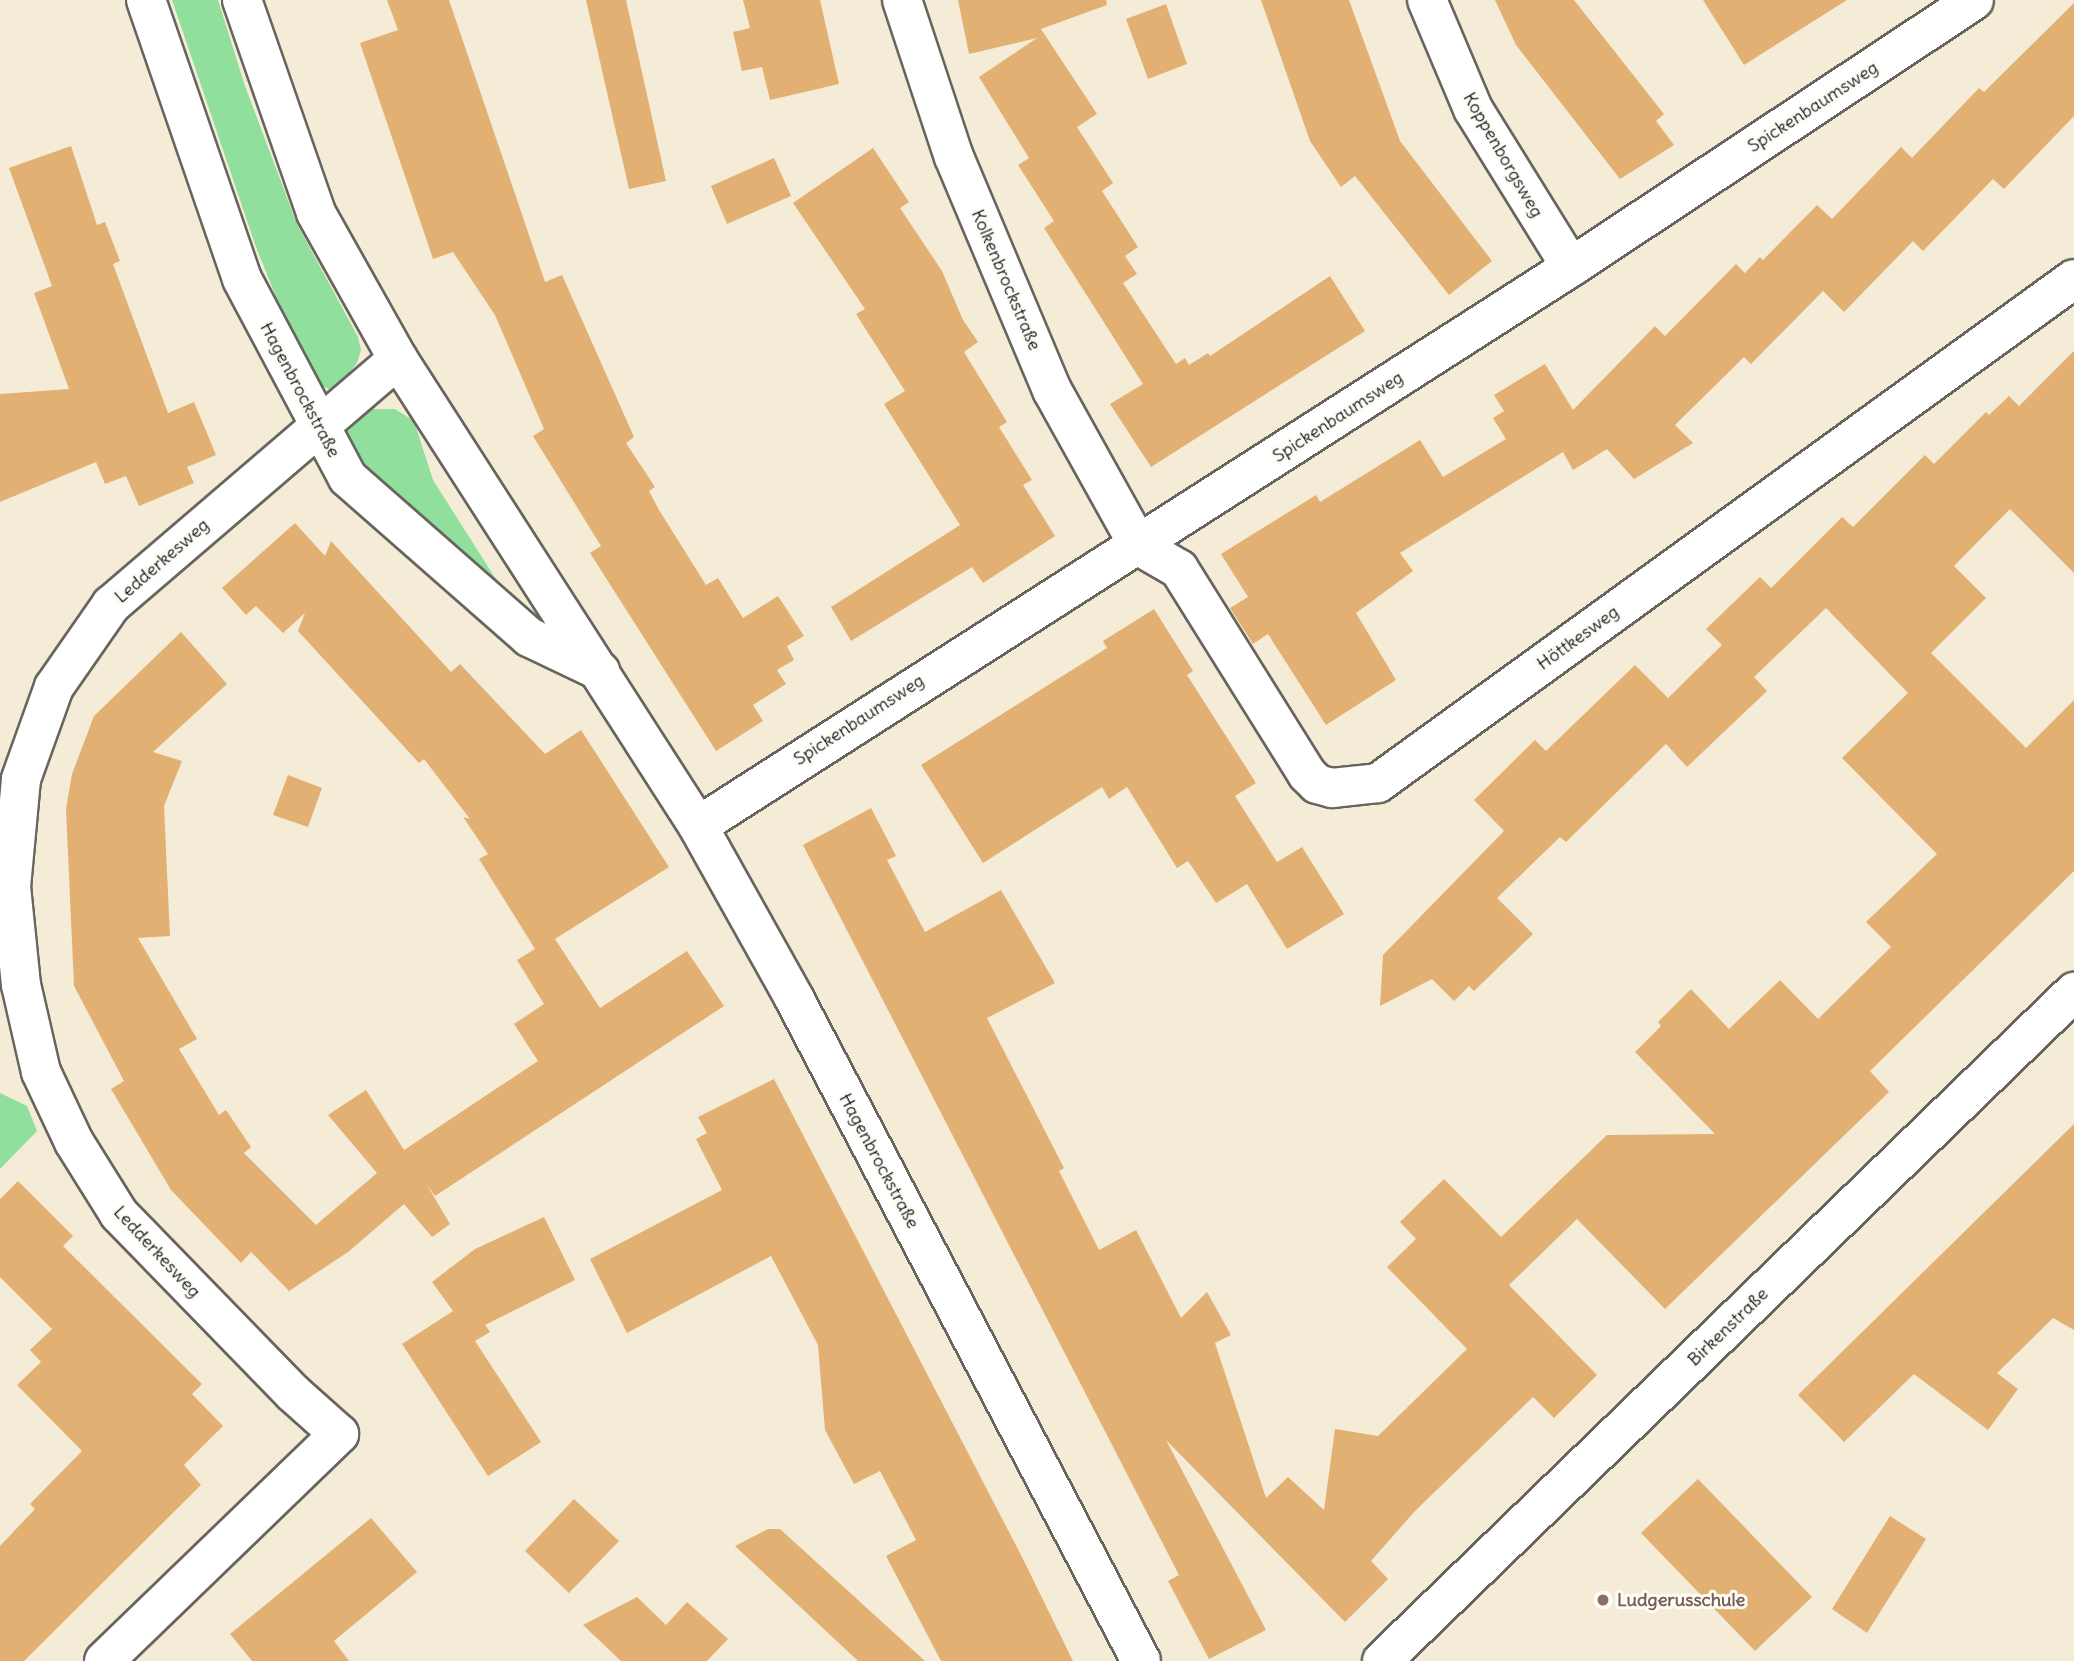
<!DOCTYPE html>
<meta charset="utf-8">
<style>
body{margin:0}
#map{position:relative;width:2074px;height:1661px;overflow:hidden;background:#f5ecd8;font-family:Delius,sans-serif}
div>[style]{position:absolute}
.green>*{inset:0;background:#90df9d}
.building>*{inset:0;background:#e2b073}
.roads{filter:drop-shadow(2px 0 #68655e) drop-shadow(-2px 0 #68655e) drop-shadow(0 2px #68655e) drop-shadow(0 -2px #68655e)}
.street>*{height:38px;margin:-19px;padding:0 19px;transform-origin:19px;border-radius:19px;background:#fff}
.dots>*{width:19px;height:19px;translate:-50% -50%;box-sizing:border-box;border:4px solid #fdfcf7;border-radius:50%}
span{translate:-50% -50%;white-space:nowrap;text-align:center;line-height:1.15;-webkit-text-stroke:6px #fdfcf7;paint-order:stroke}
.street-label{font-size:18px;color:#1c1c1c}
.education-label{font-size:18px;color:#785e54;font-weight:700}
.left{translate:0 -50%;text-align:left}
</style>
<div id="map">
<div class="green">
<i style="clip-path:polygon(172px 0,218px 0,245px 86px,297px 224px,358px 337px,361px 350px,357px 363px,340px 384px,329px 389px,310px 381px,256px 247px)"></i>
<i style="clip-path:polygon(370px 409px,395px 409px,414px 421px,433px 480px,520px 617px,353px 467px,344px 435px)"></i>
<i style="clip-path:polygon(0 1093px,27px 1106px,37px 1131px,0 1169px)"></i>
</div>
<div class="building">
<i style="clip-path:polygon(387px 0,449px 0,545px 282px,562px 275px,634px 437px,626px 443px,655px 487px,649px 491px,659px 510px,706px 585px,718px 578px,743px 618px,778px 596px,804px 636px,787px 646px,794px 660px,777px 670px,786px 684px,753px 705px,763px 721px,716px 751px,590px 553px,601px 546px,533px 436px,544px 429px,495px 315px,453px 252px,433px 259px,360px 43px,398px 30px)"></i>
<i style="clip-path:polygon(586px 0,626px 0,666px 181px,629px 189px)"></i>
<i style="clip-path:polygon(743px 0,820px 0,839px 84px,770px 100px,762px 67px,742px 71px,733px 32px,750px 28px)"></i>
<i style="clip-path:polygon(958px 0,1106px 0,1107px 5px,1041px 29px,1097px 114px,1077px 127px,1113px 183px,1102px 191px,1138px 247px,1125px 256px,1137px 274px,1123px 283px,1176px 364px,1185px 358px,1189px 365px,1208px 353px,1210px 356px,1330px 276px,1365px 331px,1151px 467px,1110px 404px,1143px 384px,1044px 228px,1054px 221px,1018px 165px,1029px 158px,979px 77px,1037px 38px,969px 54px)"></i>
<i style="clip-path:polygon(1261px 0,1349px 0,1400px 141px,1492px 261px,1449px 295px,1355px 176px,1341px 187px,1310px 141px)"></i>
<i style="clip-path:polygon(1495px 0,1574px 0,1664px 114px,1656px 121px,1674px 145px,1620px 179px,1516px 45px)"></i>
<i style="clip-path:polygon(1703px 0,1847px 0,1744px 65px)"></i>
<i style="clip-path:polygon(2074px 3px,2074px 116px,2004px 189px,1993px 179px,1923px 251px,1913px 241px,1844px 312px,1823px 291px,1751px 364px,1744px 357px,1675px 425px,1693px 443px,1634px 479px,1607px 449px,1573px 470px,1563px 452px,1400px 553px,1413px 571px,1356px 613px,1396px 680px,1326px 725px,1268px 634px,1253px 644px,1230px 608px,1248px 597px,1221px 554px,1316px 495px,1320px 502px,1420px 440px,1443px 477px,1506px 439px,1493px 418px,1504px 411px,1494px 395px,1545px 364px,1573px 410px,1655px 326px,1665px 336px,1736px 264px,1745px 273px,1760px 257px,1763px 260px,1817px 205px,1832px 219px,1901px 147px,1912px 158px,1979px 88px,1984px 92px)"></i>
<i style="clip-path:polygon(1166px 4px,1187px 64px,1148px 79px,1126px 19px)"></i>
<i style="clip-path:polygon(71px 146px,97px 225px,105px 222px,120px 261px,113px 264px,168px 413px,194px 402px,216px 455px,187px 467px,194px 483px,139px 506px,126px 476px,105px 484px,96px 462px,0 502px,0 394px,69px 389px,34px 293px,52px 286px,9px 168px)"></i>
<i style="clip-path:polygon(873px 148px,909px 202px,900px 208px,942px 271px,963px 320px,978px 342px,964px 352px,1007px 422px,999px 427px,1032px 480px,1023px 485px,1055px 536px,983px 583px,972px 567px,851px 641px,831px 607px,960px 525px,884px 404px,905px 391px,856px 314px,865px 309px,793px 203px)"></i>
<i style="clip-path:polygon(774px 158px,791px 196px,727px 224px,711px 186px)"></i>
<i style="clip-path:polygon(2074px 351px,2074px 573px,2010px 509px,1954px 566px,1986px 598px,1931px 653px,2026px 748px,2074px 700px,2074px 871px,1870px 1071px,1889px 1092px,1665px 1309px,1577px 1219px,1509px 1285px,1597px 1375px,1554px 1418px,1533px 1397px,1415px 1511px,1371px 1561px,1388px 1579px,1345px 1622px,1166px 1440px,1266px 1630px,1209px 1659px,1168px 1581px,1179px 1575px,803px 845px,871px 808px,896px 856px,887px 860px,925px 932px,1001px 890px,1055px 983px,987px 1018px,1064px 1168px,1059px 1171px,1099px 1250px,1136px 1230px,1181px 1318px,1207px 1292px,1231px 1335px,1215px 1343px,1266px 1498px,1288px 1477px,1324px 1510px,1335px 1429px,1378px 1436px,1467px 1349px,1387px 1267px,1416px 1239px,1400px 1222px,1444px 1179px,1501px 1237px,1607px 1135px,1715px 1134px,1635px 1052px,1661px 1026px,1658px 1022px,1691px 989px,1729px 1029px,1780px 980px,1818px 1019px,1891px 947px,1866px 922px,1937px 854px,1842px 758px,1908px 693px,1826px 608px,1754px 677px,1767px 691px,1687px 767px,1666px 744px,1566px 842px,1560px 837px,1497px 898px,1533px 934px,1474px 991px,1469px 986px,1454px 1001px,1432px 979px,1380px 1006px,1383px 955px,1504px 831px,1474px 800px,1535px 740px,1546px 751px,1635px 665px,1668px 698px,1722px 645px,1706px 629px,1760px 577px,1771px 588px,1842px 517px,1853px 527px,1925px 455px,1934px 464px,1986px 412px,1989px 415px,2009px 396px,2019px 406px)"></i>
<i style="clip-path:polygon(295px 523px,325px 556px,331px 541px,451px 672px,460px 664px,545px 754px,581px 730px,669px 867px,555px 939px,600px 1008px,687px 951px,724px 1006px,435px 1196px,427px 1185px,450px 1224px,432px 1237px,404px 1204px,348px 1252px,289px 1291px,251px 1252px,241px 1263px,171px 1190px,111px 1089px,124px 1081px,74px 986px,66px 809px,72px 774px,94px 716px,181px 632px,227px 684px,153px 752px,182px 761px,164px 806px,170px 936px,138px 938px,197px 1039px,179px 1049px,219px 1115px,226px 1110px,251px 1147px,244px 1153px,316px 1225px,377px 1173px,328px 1115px,366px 1090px,404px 1150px,538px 1061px,514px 1024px,544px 1004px,517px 960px,535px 949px,479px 859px,488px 854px,463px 817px,470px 819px,424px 759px,419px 763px,298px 631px,305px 613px,283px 633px,256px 606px,246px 615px,222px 588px)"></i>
<i style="clip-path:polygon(1154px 609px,1193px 671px,1187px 675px,1256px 783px,1235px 796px,1277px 862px,1302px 847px,1344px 914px,1287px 949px,1247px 884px,1216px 903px,1188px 861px,1177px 868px,1127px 787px,1109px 799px,1102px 787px,983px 863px,921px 765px,1107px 648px,1103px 641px)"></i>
<i style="clip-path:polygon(288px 775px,322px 788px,308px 827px,273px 815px)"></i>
<i style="clip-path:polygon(774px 1079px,1021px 1555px,1073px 1661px,941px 1661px,886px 1556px,916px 1540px,880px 1471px,854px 1484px,825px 1430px,818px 1345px,771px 1256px,627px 1333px,590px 1259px,722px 1190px,696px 1139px,707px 1133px,698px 1117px)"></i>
<i style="clip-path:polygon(2074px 1124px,2074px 1330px,2053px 1318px,1997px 1373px,2018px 1389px,1988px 1430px,1914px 1374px,1844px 1442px,1798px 1395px)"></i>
<i style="clip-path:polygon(18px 1181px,73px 1236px,63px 1246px,202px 1384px,192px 1394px,223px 1426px,184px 1465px,201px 1485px,24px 1661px,0 1661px,0 1546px,35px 1509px,30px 1504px,82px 1451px,17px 1385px,41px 1362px,30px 1350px,52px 1329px,0 1277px,0 1199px)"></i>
<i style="clip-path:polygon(544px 1217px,575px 1280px,485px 1325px,490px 1332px,475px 1341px,541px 1442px,488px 1476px,402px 1344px,453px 1311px,432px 1282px,475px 1249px)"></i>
<i style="clip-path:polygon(1698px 1479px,1812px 1597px,1755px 1651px,1641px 1533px)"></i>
<i style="clip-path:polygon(574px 1499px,619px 1541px,569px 1593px,525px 1551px)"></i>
<i style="clip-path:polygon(1890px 1516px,1926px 1539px,1867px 1633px,1832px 1609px)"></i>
<i style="clip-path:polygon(371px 1518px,417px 1572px,334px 1641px,349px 1661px,252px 1661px,230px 1634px)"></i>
<i style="clip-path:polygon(768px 1529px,780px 1529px,925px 1661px,858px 1661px,735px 1546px)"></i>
<i style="clip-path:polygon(637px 1597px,666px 1625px,687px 1602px,728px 1639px,707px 1661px,621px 1661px,583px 1625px)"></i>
</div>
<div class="roads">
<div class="street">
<i style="left:146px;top:0;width:295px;rotate:71deg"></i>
<i style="left:242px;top:279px;width:225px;rotate:62deg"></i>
<i style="left:348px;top:478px;width:241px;rotate:41.3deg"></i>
<i style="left:529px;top:637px;width:79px;rotate:25.6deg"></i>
<i style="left:242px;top:0;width:225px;rotate:70.8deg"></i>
<i style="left:316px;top:213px;width:167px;rotate:60.7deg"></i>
<i style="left:398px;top:359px;width:555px;rotate:57.28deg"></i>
<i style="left:698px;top:826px;width:197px;rotate:60.8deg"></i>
<i style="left:794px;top:998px;width:748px;rotate:62.37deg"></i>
<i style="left:902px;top:0;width:165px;rotate:71.7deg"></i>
<i style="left:954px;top:157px;width:253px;rotate:67.2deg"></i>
<i style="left:1052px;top:390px;width:179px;rotate:60.9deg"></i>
<i style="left:1139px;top:546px;width:46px;rotate:29.9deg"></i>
<i style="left:1179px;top:569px;width:242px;rotate:58deg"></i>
<i style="left:1307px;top:774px;width:14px;rotate:45deg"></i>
<i style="left:1317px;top:784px;width:16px;rotate:15deg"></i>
<i style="left:1332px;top:788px;width:46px;rotate:-6.2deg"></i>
<i style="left:1378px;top:783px;width:859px;rotate:-35.91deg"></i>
<i style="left:1427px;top:0;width:118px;rotate:67.1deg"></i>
<i style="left:1473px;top:109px;width:186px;rotate:58.2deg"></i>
<i style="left:698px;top:826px;width:1037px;rotate:-32.63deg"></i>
<i style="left:1571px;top:267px;width:483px;rotate:-33.5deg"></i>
<i style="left:104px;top:1661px;width:327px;rotate:-44deg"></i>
<i style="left:339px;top:1434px;width:62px;rotate:-138.3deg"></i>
<i style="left:293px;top:1393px;width:250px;rotate:-134.2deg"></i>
<i style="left:119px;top:1214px;width:85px;rotate:-122deg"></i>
<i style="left:74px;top:1142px;width:77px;rotate:-115.2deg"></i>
<i style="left:41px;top:1072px;width:89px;rotate:-102.9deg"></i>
<i style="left:21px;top:985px;width:99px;rotate:-95.8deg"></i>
<i style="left:11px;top:887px;width:108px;rotate:-84.7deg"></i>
<i style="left:21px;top:779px;width:98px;rotate:-70.3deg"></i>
<i style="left:54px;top:687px;width:100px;rotate:-55.2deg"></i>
<i style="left:111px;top:605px;width:378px;rotate:-40.6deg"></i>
<i style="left:1382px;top:1661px;width:963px;rotate:-44.03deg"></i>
</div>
</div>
<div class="dots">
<i style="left:1603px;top:1600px;background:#8d6e63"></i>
</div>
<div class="street-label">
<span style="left:1813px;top:107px;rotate:-33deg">Spickenbaumsweg</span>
<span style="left:1503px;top:155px;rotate:60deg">Koppenborgsweg</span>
<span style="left:1006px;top:280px;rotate:67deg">Kolkenbrockstraße</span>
<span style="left:300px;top:390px;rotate:62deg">Hagenbrockstraße</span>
<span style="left:1338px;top:417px;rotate:-33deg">Spickenbaumsweg</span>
<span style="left:162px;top:561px;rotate:-41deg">Ledderkesweg</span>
<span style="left:1578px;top:638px;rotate:-36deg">Höttkesweg</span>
<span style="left:859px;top:720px;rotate:-33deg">Spickenbaumsweg</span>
<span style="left:879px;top:1161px;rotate:62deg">Hagenbrockstraße</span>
<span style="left:157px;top:1252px;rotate:47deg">Ledderkesweg</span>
<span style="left:1728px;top:1327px;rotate:-44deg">Birkenstraße</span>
</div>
<div class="education-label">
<span class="left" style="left:1617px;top:1600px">Ludgerusschule</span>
</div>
</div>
